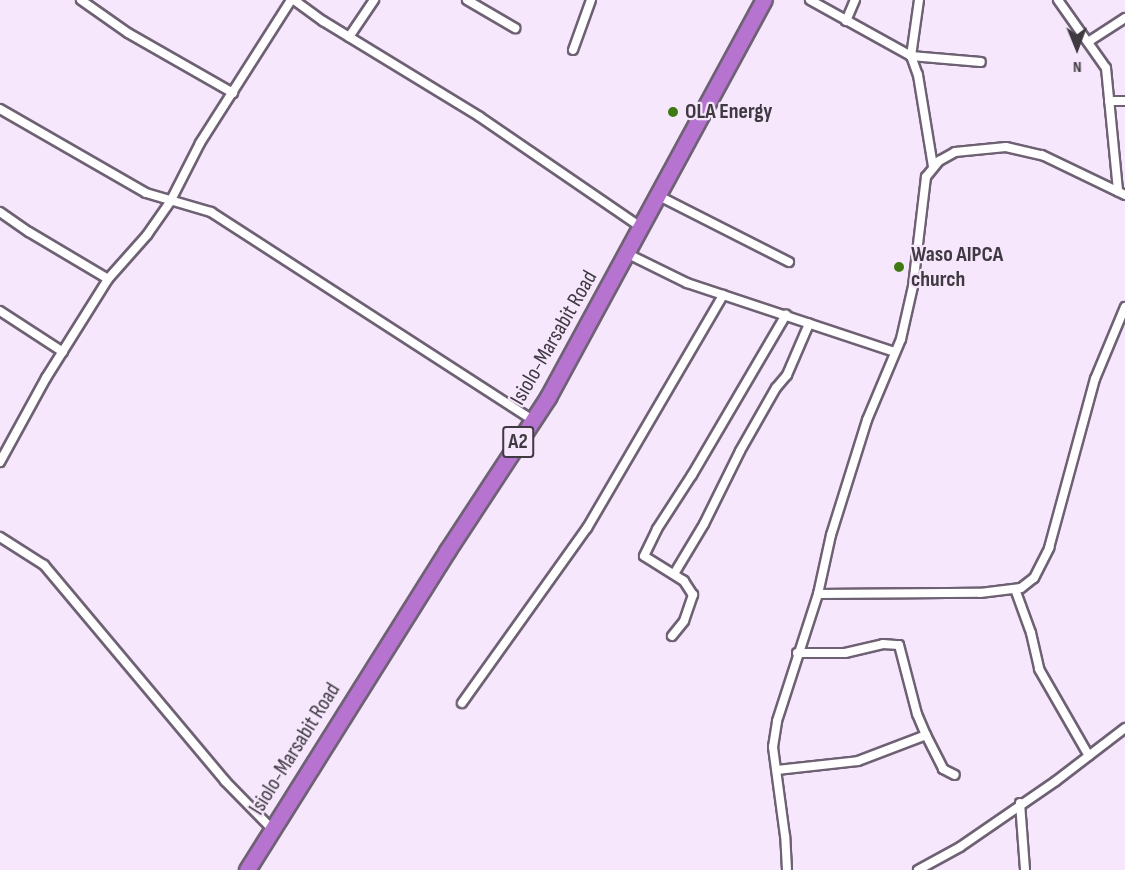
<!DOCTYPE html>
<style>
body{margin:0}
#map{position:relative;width:1125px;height:870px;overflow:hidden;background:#f6e7fc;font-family:"Sofia Sans Condensed",sans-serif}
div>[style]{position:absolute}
.roads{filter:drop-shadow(2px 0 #6e6173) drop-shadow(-2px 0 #6e6173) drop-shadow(0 2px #6e6173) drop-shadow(0 -2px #6e6173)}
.street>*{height:8px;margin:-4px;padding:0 4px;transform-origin:4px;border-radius:4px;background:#fff}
.highway>*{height:15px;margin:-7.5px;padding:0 7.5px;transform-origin:7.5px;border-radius:7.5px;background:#b673d0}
.dots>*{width:16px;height:16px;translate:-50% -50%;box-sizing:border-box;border:3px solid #f6e7fc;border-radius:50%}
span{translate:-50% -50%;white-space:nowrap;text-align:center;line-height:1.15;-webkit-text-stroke:4.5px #f6e7fc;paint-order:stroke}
.shield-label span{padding:2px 4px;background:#f6e7fc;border:2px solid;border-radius:4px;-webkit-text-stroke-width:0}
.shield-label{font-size:21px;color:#3f3a42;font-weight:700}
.poi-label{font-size:22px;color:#3f3a42;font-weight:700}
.left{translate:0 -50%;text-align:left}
.street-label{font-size:22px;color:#3f3a42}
.north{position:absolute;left:1047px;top:18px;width:60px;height:60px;-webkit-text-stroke:4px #f6e7fc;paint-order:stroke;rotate:179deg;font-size:16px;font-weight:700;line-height:24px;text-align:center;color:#3f3a42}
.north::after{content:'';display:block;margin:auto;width:21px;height:27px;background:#3f3a42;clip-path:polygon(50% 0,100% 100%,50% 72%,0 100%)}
</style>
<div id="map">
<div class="roads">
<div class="street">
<i style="left:81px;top:0;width:57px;rotate:35.1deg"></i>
<i style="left:128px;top:33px;width:121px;rotate:29.7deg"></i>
<i style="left:294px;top:0;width:36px;rotate:36deg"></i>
<i style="left:323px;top:21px;width:184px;rotate:31.4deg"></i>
<i style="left:480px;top:117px;width:196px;rotate:34.4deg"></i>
<i style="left:467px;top:0;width:56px;rotate:30.3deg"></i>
<i style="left:810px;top:0;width:115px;rotate:29deg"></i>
<i style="left:911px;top:56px;width:70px;rotate:4.9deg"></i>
<i style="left:919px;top:0;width:57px;rotate:98.1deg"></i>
<i style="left:911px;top:56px;width:20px;rotate:70deg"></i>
<i style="left:918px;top:75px;width:93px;rotate:80.7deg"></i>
<i style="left:1058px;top:0;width:83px;rotate:54.8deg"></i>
<i style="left:1106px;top:68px;width:124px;rotate:84.4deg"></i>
<i style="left:846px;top:21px;width:23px;rotate:-67deg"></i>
<i style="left:349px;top:37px;width:45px;rotate:-56deg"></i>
<i style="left:1088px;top:42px;width:44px;rotate:-33deg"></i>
<i style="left:573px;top:50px;width:53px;rotate:-70.2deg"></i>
<i style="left:1109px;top:101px;width:16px"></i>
<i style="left:0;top:109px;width:168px;rotate:29.9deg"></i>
<i style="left:146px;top:193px;width:68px;rotate:16.3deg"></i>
<i style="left:211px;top:212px;width:383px;rotate:32.9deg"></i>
<i style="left:657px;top:195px;width:148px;rotate:26.9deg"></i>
<i style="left:0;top:212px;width:35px;rotate:35deg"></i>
<i style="left:29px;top:232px;width:92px;rotate:30.7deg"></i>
<i style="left:628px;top:254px;width:66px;rotate:26.2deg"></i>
<i style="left:687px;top:283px;width:218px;rotate:18.4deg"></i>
<i style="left:0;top:311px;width:75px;rotate:33.1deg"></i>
<i style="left:0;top:462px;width:96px;rotate:-61.3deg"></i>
<i style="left:46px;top:378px;width:117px;rotate:-57.9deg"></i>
<i style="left:108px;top:279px;width:59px;rotate:-48.4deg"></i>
<i style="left:147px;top:235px;width:40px;rotate:-55.1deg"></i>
<i style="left:170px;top:202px;width:66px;rotate:-63deg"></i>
<i style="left:200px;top:143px;width:169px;rotate:-57.5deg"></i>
<i style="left:0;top:537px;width:52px;rotate:32.5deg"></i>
<i style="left:44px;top:565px;width:282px;rotate:50deg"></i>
<i style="left:225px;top:781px;width:67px;rotate:45.6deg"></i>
<i style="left:674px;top:574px;width:58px;rotate:-59deg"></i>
<i style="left:704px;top:524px;width:81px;rotate:-63.7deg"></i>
<i style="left:740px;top:451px;width:73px;rotate:-60.3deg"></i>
<i style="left:776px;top:388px;width:17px;rotate:-50deg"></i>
<i style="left:787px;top:375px;width:56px;rotate:-66.7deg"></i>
<i style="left:1015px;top:589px;width:47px;rotate:70deg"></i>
<i style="left:1031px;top:633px;width:37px;rotate:77deg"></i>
<i style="left:1039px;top:669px;width:100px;rotate:60.1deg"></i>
<i style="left:818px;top:594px;width:162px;rotate:-0.4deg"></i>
<i style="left:980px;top:593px;width:41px;rotate:-7deg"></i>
<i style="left:1021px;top:588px;width:16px;rotate:-38deg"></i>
<i style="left:1034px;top:578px;width:34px;rotate:-63deg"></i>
<i style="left:1049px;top:548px;width:175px;rotate:-74.8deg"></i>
<i style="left:1095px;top:379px;width:78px;rotate:-67.4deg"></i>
<i style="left:672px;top:636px;width:19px;rotate:-51deg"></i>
<i style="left:684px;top:621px;width:28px;rotate:-71deg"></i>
<i style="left:693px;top:595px;width:17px;rotate:-123deg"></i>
<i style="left:684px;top:581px;width:47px;rotate:-148deg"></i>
<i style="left:644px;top:556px;width:30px;rotate:-64deg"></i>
<i style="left:657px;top:529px;width:64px;rotate:-57.1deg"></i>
<i style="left:692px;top:475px;width:186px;rotate:-59.6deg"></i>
<i style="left:797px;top:653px;width:48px"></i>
<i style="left:845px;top:653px;width:39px;rotate:-13deg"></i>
<i style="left:883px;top:644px;width:16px;rotate:4deg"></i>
<i style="left:899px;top:645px;width:71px;rotate:75.4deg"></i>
<i style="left:917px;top:714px;width:23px;rotate:67deg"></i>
<i style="left:926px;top:735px;width:38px;rotate:63deg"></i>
<i style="left:943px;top:769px;width:13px;rotate:27deg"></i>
<i style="left:462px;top:703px;width:215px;rotate:-54.5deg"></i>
<i style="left:587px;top:528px;width:270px;rotate:-59.7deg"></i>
<i style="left:777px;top:770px;width:81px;rotate:-6.3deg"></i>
<i style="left:858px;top:761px;width:73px;rotate:-20.9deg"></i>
<i style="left:1020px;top:803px;width:67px;rotate:85.7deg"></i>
<i style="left:787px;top:870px;width:34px;rotate:-93deg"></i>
<i style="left:785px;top:836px;width:90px;rotate:-97.7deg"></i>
<i style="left:773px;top:747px;width:26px;rotate:-81deg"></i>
<i style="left:777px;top:721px;width:133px;rotate:-72.1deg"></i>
<i style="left:818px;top:594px;width:60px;rotate:-77.6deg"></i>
<i style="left:831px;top:535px;width:121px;rotate:-72.6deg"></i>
<i style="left:867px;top:420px;width:88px;rotate:-67.2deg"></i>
<i style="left:901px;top:339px;width:54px;rotate:-77.2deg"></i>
<i style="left:913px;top:286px;width:110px;rotate:-83.2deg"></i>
<i style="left:926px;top:177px;width:21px;rotate:-51deg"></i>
<i style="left:939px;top:161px;width:18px;rotate:-29deg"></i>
<i style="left:955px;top:152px;width:51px;rotate:-5.6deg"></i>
<i style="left:1006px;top:147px;width:37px;rotate:13deg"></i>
<i style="left:1042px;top:155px;width:92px;rotate:25.7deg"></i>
<i style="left:918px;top:870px;width:48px;rotate:-28.7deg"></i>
<i style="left:960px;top:847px;width:116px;rotate:-34.5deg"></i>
<i style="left:1056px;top:781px;width:87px;rotate:-37.5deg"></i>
</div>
<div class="highway">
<i style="left:247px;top:870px;width:377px;rotate:-57.9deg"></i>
<i style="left:447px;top:551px;width:184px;rotate:-56.7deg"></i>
<i style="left:548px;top:397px;width:452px;rotate:-61.5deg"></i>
</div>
</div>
<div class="dots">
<i style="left:673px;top:112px;background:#3e7913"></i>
<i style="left:899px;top:267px;background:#3e7913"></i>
</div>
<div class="shield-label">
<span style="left:518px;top:442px">A2</span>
</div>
<div class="poi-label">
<span class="left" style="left:685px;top:112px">OLA Energy</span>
<span class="left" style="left:911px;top:267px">Waso AIPCA<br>church</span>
</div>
<div class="street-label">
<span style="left:554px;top:338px;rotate:-60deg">Isiolo-Marsabit Road</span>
<span style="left:295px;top:749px;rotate:-58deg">Isiolo-Marsabit Road</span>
</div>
<div class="north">N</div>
</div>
